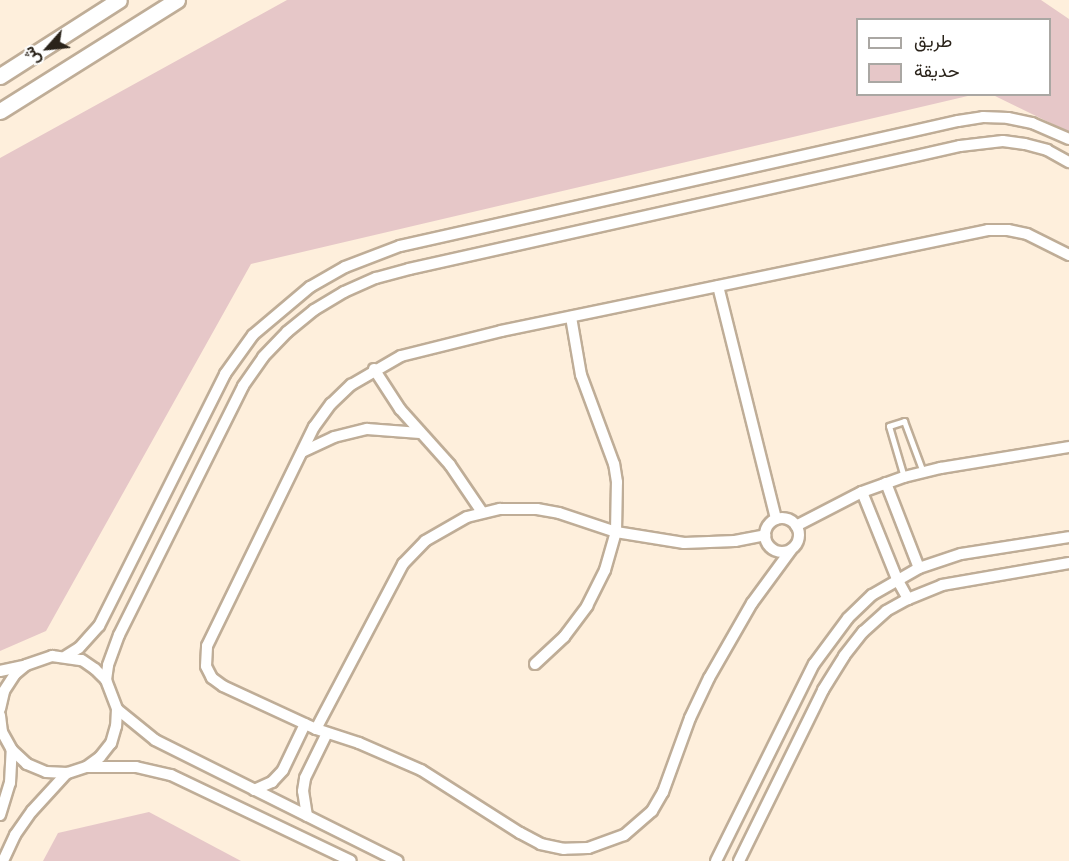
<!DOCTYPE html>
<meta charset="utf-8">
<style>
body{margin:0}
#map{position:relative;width:1069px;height:861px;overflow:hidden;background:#feefdc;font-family:"DM Sans",Vazirmatn,sans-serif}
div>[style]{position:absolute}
.green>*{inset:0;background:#e6c7c8}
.roads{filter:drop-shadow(2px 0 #bfad97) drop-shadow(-2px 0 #bfad97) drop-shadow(0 2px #bfad97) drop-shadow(0 -2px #bfad97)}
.lane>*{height:5px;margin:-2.5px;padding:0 2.5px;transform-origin:2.5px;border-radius:2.5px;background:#fff}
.street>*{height:10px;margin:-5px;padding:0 5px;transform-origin:5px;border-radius:5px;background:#fff}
.street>.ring{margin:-5px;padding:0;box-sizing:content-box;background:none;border:10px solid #fff;border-radius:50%}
.secondary>*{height:15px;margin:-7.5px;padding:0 7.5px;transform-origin:7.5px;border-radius:7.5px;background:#fff}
span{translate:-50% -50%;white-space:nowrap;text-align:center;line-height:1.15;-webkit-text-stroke:4.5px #fff;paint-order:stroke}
.legend{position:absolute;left:856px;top:18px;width:195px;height:78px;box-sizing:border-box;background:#fff;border:2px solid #aaa7a3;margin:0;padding:8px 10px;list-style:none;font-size:18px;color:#2a231a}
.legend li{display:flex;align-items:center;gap:12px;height:30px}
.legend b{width:30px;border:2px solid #aaa7a3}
.north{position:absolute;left:18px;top:18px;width:60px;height:60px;-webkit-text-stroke:4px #fff;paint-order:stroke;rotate:243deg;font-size:16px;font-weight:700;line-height:24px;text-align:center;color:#2a231a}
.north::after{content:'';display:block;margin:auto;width:21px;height:27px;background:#2a231a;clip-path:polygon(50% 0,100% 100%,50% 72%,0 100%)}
</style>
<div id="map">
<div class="green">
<i style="clip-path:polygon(287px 0,1041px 0,1069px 19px,1069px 132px,993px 95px,1050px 94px,1050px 20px,858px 20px,858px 94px,972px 95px,251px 264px,46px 631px,0 651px,0 158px)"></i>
<i style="clip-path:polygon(149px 812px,241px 861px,43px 861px,58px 833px)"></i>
</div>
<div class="roads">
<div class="lane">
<i style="left:904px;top:477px;width:53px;rotate:-106.4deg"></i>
<i style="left:889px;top:426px;width:16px;rotate:-18deg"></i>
<i style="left:904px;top:421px;width:54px;rotate:69.6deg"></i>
</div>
<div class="street">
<i style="left:718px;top:286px;width:240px;rotate:76deg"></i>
<i style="left:374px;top:369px;width:48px;rotate:57deg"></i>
<i style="left:400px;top:409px;width:75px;rotate:48.2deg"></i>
<i style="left:450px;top:465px;width:57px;rotate:55.8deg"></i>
<i style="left:302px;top:452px;width:35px;rotate:-25deg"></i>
<i style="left:334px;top:437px;width:34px;rotate:-14deg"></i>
<i style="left:367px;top:429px;width:53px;rotate:4.3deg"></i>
<i style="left:886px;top:483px;width:91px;rotate:68.8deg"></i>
<i style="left:862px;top:492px;width:94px;rotate:68.1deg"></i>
<i style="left:897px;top:579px;width:23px;rotate:61deg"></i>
<i class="ring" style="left:765px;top:518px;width:24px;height:24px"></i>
<i style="left:796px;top:526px;width:74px;rotate:-27.3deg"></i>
<i style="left:862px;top:492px;width:45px;rotate:-19.7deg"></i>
<i style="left:904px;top:477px;width:38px;rotate:-14deg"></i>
<i style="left:941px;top:468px;width:130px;rotate:-9.3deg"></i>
<i style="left:791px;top:550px;width:66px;rotate:126.3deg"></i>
<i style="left:752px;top:603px;width:86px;rotate:119.8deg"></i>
<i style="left:709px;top:678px;width:44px;rotate:115.4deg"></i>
<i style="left:690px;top:718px;width:79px;rotate:110deg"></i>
<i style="left:663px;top:792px;width:22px;rotate:120deg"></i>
<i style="left:652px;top:811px;width:37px;rotate:139deg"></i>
<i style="left:624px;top:835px;width:38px;rotate:160deg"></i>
<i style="left:588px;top:848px;width:24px;rotate:178deg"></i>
<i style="left:564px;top:849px;width:24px;rotate:-168deg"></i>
<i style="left:541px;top:844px;width:24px;rotate:-152deg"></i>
<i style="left:520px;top:833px;width:117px;rotate:-147.5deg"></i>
<i style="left:421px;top:770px;width:68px;rotate:-156.5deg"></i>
<i style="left:359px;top:743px;width:45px;rotate:-162deg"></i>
<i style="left:316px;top:729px;width:102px;rotate:-155.2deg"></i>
<i style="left:223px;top:686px;width:14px;rotate:-144deg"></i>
<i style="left:212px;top:678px;width:13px;rotate:-117deg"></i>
<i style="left:206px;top:666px;width:20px;rotate:-87deg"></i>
<i style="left:207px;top:646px;width:244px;rotate:-64deg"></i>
<i style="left:314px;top:427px;width:29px;rotate:-54deg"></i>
<i style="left:331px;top:404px;width:28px;rotate:-44deg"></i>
<i style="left:351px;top:385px;width:58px;rotate:-30.1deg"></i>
<i style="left:401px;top:356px;width:103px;rotate:-14deg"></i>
<i style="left:501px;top:331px;width:497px;rotate:-11.7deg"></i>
<i style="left:988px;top:230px;width:20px"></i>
<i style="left:1008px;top:230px;width:19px;rotate:12deg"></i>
<i style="left:1027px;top:234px;width:47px;rotate:26.6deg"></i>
<i style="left:66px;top:656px;width:15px;rotate:-32deg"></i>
<i style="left:79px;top:648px;width:30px;rotate:-48deg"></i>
<i style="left:99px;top:626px;width:282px;rotate:-63.4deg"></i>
<i style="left:225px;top:374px;width:48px;rotate:-54.3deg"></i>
<i style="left:253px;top:335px;width:75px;rotate:-40.1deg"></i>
<i style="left:310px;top:287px;width:40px;rotate:-29.7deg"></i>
<i style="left:345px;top:267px;width:59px;rotate:-20.9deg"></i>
<i style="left:400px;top:246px;width:572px;rotate:-12.63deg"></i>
<i style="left:958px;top:121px;width:25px;rotate:-9deg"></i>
<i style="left:983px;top:117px;width:25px;rotate:2deg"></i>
<i style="left:1008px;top:118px;width:25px;rotate:12deg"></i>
<i style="left:1032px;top:123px;width:40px;rotate:23.4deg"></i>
<i style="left:535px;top:664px;width:40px;rotate:-43deg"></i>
<i style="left:564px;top:637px;width:39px;rotate:-53deg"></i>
<i style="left:587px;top:606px;width:40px;rotate:-63.4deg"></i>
<i style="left:605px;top:570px;width:40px;rotate:-74deg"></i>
<i style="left:616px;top:532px;width:50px;rotate:-88.9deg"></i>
<i style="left:617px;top:482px;width:18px;rotate:-99deg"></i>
<i style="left:614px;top:464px;width:95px;rotate:-110.3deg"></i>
<i style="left:581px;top:375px;width:59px;rotate:-99.8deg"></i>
<i style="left:0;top:671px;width:24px;rotate:-12deg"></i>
<i style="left:106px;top:680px;width:15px;rotate:-82deg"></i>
<i style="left:108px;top:665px;width:32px;rotate:-70deg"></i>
<i style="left:119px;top:635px;width:278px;rotate:-63.5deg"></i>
<i style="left:243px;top:386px;width:35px;rotate:-55deg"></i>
<i style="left:263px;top:357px;width:35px;rotate:-46deg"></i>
<i style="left:287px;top:332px;width:35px;rotate:-39deg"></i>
<i style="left:314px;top:310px;width:35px;rotate:-31deg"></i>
<i style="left:344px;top:292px;width:35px;rotate:-24deg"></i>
<i style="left:376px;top:278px;width:34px;rotate:-15deg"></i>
<i style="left:409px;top:269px;width:565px;rotate:-12.58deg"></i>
<i style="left:960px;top:146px;width:43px;rotate:-6.6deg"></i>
<i style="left:1003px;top:141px;width:22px;rotate:8deg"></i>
<i style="left:1025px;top:144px;width:23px;rotate:15deg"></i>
<i style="left:1047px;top:150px;width:25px;rotate:29deg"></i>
<i style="left:0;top:709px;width:18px;rotate:-77deg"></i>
<i style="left:4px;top:691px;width:20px;rotate:-57deg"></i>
<i style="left:15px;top:674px;width:14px;rotate:-39deg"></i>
<i style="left:26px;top:665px;width:28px;rotate:-19deg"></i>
<i style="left:52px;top:656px;width:30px;rotate:8deg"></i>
<i style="left:82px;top:660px;width:16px;rotate:35deg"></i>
<i style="left:95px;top:669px;width:16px;rotate:45deg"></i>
<i style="left:106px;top:680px;width:31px;rotate:69deg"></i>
<i style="left:117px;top:709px;width:17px;rotate:93deg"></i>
<i style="left:116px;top:726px;width:18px;rotate:106deg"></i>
<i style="left:111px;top:743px;width:18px;rotate:128deg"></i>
<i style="left:100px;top:757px;width:17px;rotate:144deg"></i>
<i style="left:86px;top:767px;width:20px;rotate:162deg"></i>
<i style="left:67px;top:773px;width:21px;rotate:-177deg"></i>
<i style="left:46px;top:772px;width:21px;rotate:-157deg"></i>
<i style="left:27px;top:764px;width:21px;rotate:-137deg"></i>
<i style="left:12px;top:750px;width:21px;rotate:-119deg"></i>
<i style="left:2px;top:732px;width:17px;rotate:-97deg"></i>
<i style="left:117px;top:709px;width:49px;rotate:39.2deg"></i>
<i style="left:155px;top:740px;width:271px;rotate:26.5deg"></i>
<i style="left:316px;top:729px;width:187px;rotate:-62.2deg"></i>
<i style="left:403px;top:564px;width:32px;rotate:-46deg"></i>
<i style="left:425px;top:541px;width:48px;rotate:-29.7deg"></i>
<i style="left:467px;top:517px;width:34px;rotate:-14deg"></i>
<i style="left:500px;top:509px;width:37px"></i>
<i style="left:537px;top:509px;width:22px;rotate:10deg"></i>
<i style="left:559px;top:513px;width:60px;rotate:18.4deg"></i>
<i style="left:616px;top:532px;width:69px;rotate:9.2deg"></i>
<i style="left:684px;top:543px;width:51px;rotate:-2.2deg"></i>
<i style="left:735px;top:541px;width:31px;rotate:-11deg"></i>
<i style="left:87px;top:767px;width:49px"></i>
<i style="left:136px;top:767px;width:36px;rotate:13deg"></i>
<i style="left:171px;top:775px;width:199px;rotate:25.5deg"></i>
<i style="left:254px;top:790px;width:20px;rotate:-24deg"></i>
<i style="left:272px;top:782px;width:16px;rotate:-47deg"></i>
<i style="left:283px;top:770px;width:51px;rotate:-64.4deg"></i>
<i style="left:0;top:815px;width:34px;rotate:-73deg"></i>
<i style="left:10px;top:783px;width:33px;rotate:-87deg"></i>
<i style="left:307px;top:816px;width:25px;rotate:-99deg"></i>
<i style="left:303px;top:791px;width:13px;rotate:-81deg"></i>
<i style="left:305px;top:778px;width:50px;rotate:-63.9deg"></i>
<i style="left:3px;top:861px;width:29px;rotate:-65deg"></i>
<i style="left:15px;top:835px;width:29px;rotate:-55deg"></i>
<i style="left:32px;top:811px;width:52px;rotate:-47.4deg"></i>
<i style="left:716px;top:861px;width:220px;rotate:-63.6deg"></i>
<i style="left:814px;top:664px;width:57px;rotate:-53.5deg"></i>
<i style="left:848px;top:618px;width:33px;rotate:-44deg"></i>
<i style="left:872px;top:595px;width:54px;rotate:-29.9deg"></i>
<i style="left:919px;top:568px;width:44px;rotate:-18.4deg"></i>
<i style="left:961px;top:554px;width:109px;rotate:-8.9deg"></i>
<i style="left:739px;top:861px;width:191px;rotate:-63.8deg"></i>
<i style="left:823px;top:690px;width:40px;rotate:-58deg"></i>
<i style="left:844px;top:656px;width:31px;rotate:-52deg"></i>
<i style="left:863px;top:632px;width:31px;rotate:-42deg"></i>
<i style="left:886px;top:611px;width:25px;rotate:-29deg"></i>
<i style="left:908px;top:599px;width:37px;rotate:-22deg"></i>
<i style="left:942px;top:585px;width:129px;rotate:-9.8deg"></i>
</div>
<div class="secondary">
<i style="left:0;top:76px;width:141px;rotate:-32.6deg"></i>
<i style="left:0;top:111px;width:209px;rotate:-32.1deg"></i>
</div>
</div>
<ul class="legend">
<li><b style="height:8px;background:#fff"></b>طريق</li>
<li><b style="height:16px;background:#e6c7c8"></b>حديقة</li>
</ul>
<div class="north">ش</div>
</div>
